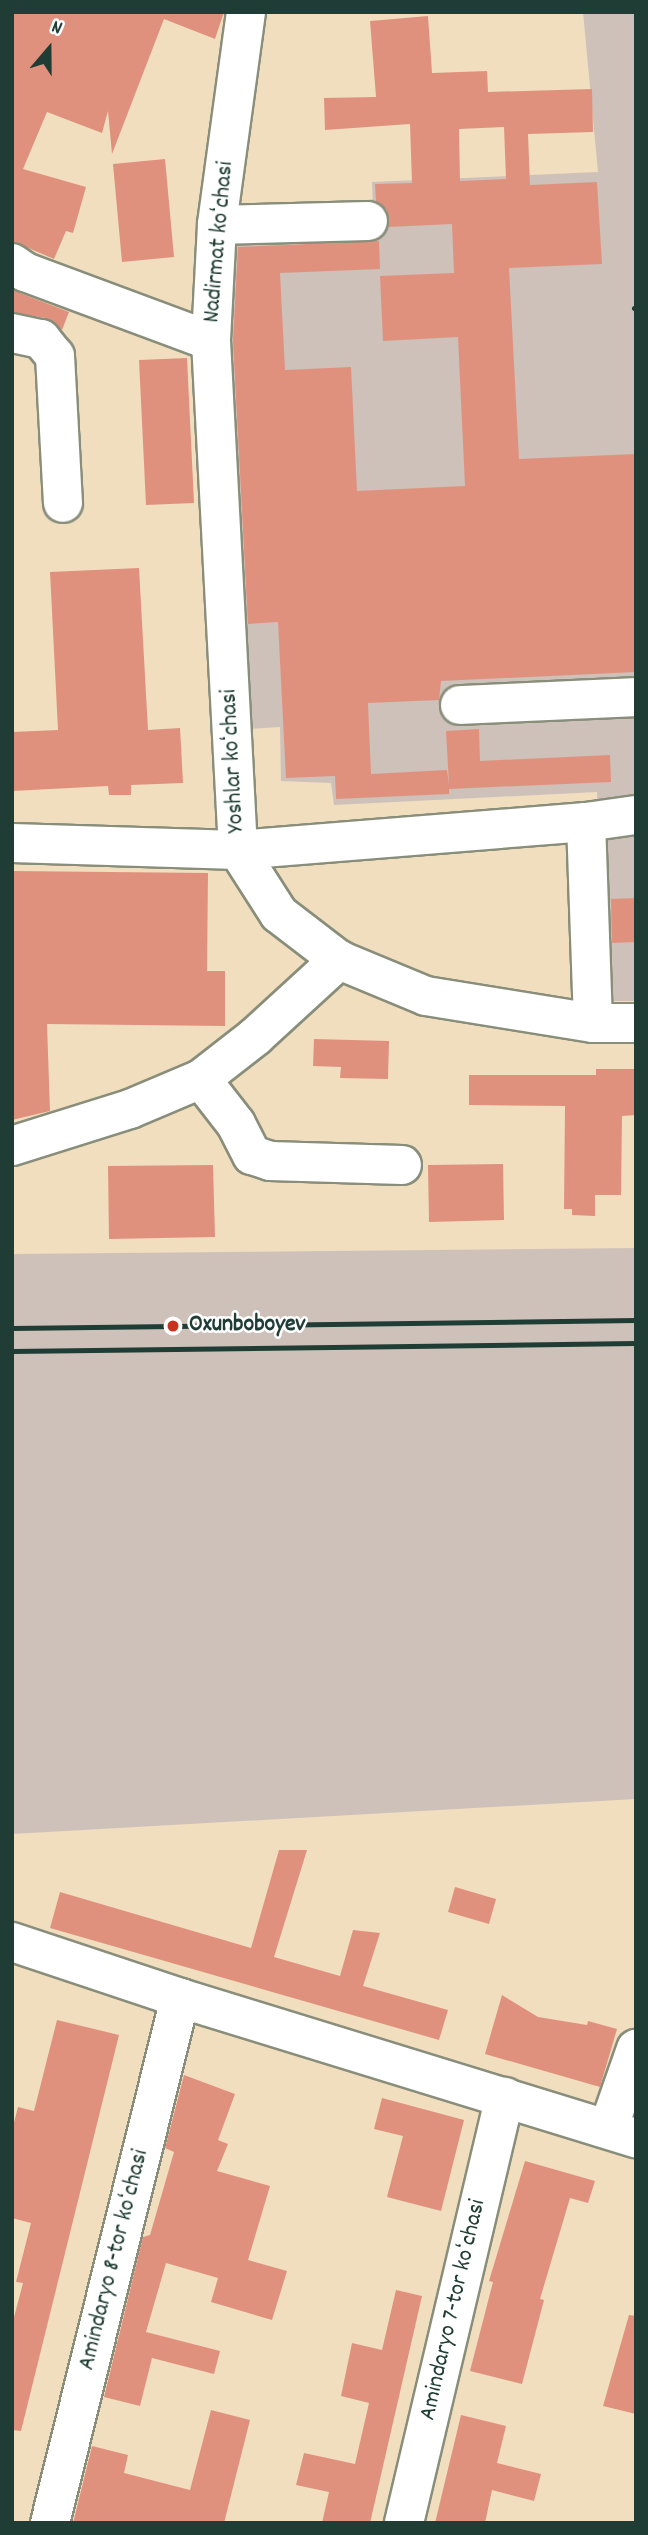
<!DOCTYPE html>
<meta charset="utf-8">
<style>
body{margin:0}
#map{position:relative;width:648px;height:2535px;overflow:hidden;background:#f1debf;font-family:Dekko,sans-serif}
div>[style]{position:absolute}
.industrial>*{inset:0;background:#cec1ba}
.building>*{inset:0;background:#e0917e}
.roads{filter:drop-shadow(2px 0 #888e7a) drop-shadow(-2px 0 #888e7a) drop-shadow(0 2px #888e7a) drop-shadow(0 -2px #888e7a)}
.minor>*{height:38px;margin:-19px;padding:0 19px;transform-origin:19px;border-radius:19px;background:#fff}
.rail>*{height:5px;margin:-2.5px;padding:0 2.5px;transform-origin:2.5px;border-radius:2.5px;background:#1f3d34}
.dots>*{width:19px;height:19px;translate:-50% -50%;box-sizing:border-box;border:4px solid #fff;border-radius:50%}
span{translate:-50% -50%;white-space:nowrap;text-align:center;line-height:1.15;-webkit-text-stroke:5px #fff;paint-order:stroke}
.street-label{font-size:24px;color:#1f3d34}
.poi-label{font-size:24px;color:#1f3d34;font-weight:700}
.left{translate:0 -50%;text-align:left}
.frame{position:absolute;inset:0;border:14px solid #1f3d34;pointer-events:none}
.north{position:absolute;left:14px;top:14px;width:70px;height:70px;-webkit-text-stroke:5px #fff;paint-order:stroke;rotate:20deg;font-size:19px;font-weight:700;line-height:28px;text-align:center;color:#1f3d34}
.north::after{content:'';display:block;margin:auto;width:24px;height:32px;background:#1f3d34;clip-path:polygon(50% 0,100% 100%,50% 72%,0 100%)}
</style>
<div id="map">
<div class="industrial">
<i style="clip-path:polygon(583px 12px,636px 12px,636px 1001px,603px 1001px,597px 792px,334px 805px,331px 783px,281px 781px,280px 727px,249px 729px,224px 243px,374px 237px,372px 182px,598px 172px)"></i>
<i style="clip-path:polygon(636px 1248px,636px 1799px,12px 1834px,12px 1254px)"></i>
</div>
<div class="building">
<i style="clip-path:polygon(12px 12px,224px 12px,215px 39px,164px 19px,112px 154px,108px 111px,102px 133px,47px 112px,23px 169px,86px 187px,73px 233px,66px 231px,54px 259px,12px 241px)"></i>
<i style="clip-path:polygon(evenodd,428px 16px,432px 73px,487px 71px,488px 92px,592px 89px,593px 132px,528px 134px,530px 185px,597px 182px,602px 264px,509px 268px,519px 459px,636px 454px,636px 672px,441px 681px,439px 700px,368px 703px,371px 774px,447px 770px,449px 785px,446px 731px,479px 729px,480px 761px,610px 755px,611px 782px,449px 789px,449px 794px,336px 799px,335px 776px,286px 778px,278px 622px,248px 624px,233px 341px,238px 247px,379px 241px,380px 269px,280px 273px,285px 370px,351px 367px,357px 491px,465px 486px,458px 337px,383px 341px,382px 319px,380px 276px,454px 273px,452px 224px,388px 227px,387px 210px,376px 201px,375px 184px,412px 183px,410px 124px,325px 130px,324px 98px,376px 97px,370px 21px,428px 16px,504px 127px,506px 179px,460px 181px,459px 129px,504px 127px)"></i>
<i style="clip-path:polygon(165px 159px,174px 257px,122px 262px,113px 164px)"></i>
<i style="clip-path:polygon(12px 290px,69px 312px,62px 330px,45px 318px,12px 312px)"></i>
<i style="clip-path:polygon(187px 358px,194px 503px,146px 505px,139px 360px)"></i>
<i style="clip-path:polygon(139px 568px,148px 730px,180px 728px,183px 783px,131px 785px,131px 795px,109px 795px,108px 786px,12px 791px,12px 732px,58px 730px,50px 572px)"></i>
<i style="clip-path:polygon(12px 871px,208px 873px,207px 971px,225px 971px,225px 1026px,47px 1024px,50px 1111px,12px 1120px)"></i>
<i style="clip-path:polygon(636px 898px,636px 942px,612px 943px,611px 899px)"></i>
<i style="clip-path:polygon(314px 1039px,389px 1041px,388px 1079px,340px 1078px,341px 1067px,313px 1066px)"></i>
<i style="clip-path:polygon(596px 1069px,636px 1069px,636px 1115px,622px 1116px,621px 1195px,595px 1195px,595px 1216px,572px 1215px,572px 1209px,564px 1209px,565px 1106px,469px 1105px,469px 1075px,596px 1075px)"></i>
<i style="clip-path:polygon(503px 1164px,504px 1220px,429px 1222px,428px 1165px)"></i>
<i style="clip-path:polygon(213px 1165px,215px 1237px,109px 1239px,108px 1166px)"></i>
<i style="clip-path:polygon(279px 1850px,307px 1850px,274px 1957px,340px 1976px,353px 1930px,380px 1933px,363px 1986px,448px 2010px,439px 2040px,50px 1928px,60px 1892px,251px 1948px)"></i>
<i style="clip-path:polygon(455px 1887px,496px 1899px,489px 1924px,448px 1912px)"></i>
<i style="clip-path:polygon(502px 1995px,538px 2017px,587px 2025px,588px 2021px,617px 2029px,600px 2087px,485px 2054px)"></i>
<i style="clip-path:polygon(57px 2020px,119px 2035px,21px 2431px,12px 2430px,12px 2325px,23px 2283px,16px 2282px,31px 2223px,12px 2218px,12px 2130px,18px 2107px,34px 2111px)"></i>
<i style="clip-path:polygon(184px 2075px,235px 2094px,218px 2140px,228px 2144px,217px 2171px,270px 2186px,248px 2260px,287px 2271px,272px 2320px,211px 2302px,218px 2278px,166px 2263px,146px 2332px,220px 2351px,214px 2374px,152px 2358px,140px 2406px,104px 2397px,143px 2237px,150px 2235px,174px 2152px,165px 2148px)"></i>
<i style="clip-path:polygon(382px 2098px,464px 2120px,441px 2211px,387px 2197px,403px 2136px,374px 2129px)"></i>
<i style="clip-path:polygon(525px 2161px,595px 2181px,588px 2203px,570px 2198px,540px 2299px,544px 2300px,522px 2384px,470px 2371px,493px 2282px,489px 2281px)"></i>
<i style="clip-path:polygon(396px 2290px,422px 2296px,370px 2523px,322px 2523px,329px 2492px,296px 2485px,304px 2453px,355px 2464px,369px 2403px,341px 2396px,352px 2343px,382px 2350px)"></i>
<i style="clip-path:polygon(629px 2315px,636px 2316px,636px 2414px,603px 2406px)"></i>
<i style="clip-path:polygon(211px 2410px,250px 2420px,224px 2523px,73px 2523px,92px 2446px,128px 2455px,124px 2473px,190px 2490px)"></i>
<i style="clip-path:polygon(461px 2415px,506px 2426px,497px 2463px,541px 2474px,534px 2501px,492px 2490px,485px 2523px,435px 2523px)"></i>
</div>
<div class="roads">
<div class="minor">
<i style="left:246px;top:12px;width:215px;rotate:97.8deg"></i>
<i style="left:217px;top:225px;width:116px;rotate:93deg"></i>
<i style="left:211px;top:341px;width:510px;rotate:86.96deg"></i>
<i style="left:238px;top:850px;width:76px;rotate:57.4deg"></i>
<i style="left:279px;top:914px;width:76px;rotate:37.5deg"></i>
<i style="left:339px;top:960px;width:94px;rotate:22.5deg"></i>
<i style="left:426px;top:996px;width:169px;rotate:9.2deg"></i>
<i style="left:593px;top:1023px;width:43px"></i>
<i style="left:217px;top:225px;width:151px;rotate:-1.5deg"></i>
<i style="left:12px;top:263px;width:16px;rotate:35deg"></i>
<i style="left:25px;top:272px;width:198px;rotate:20.4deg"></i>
<i style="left:12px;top:333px;width:30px;rotate:12deg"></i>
<i style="left:41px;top:339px;width:22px;rotate:51deg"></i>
<i style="left:55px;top:356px;width:147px;rotate:86.9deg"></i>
<i style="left:460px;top:705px;width:176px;rotate:-2.6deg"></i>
<i style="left:586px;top:822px;width:201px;rotate:88deg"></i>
<i style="left:12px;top:843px;width:226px;rotate:1.8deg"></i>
<i style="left:238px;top:850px;width:349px;rotate:-4.6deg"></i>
<i style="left:586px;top:822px;width:50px;rotate:-8deg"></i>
<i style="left:201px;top:1079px;width:57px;rotate:52.1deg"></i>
<i style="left:236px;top:1124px;width:35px;rotate:63deg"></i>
<i style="left:252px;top:1155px;width:19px;rotate:18deg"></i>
<i style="left:270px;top:1161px;width:132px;rotate:1.7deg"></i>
<i style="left:12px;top:1146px;width:124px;rotate:-17.4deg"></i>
<i style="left:130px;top:1109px;width:77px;rotate:-22.9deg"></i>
<i style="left:201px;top:1079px;width:70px;rotate:-38deg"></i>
<i style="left:256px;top:1036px;width:113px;rotate:-42.5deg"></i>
<i style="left:12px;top:1942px;width:177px;rotate:18.4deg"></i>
<i style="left:180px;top:1998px;width:477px;rotate:17.1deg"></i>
<i style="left:608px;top:2129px;width:85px;rotate:-70.7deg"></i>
<i style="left:50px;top:2523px;width:541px;rotate:-76.09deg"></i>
<i style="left:404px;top:2523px;width:438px;rotate:-76.7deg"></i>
</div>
</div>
<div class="rail">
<i style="left:634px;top:308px;width:2px;rotate:27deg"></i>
<i style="left:12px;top:1328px;width:624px;rotate:-0.73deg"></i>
<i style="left:12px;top:1351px;width:624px;rotate:-0.73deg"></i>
</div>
<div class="dots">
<i style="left:173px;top:1326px;background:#c8321e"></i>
</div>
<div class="street-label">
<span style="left:220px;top:242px;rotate:-85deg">Nadirmat koʻchasi</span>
<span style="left:234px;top:761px;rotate:-93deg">Yoshlar koʻchasi</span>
<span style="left:115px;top:2260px;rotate:-76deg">Amindaryo 8-tor koʻchasi</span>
<span style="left:454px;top:2310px;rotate:-77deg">Amindaryo 7-tor koʻchasi</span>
</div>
<div class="poi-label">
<span class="left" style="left:189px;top:1326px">Oxunboboyev</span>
</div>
<div class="frame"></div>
<div class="north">N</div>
</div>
